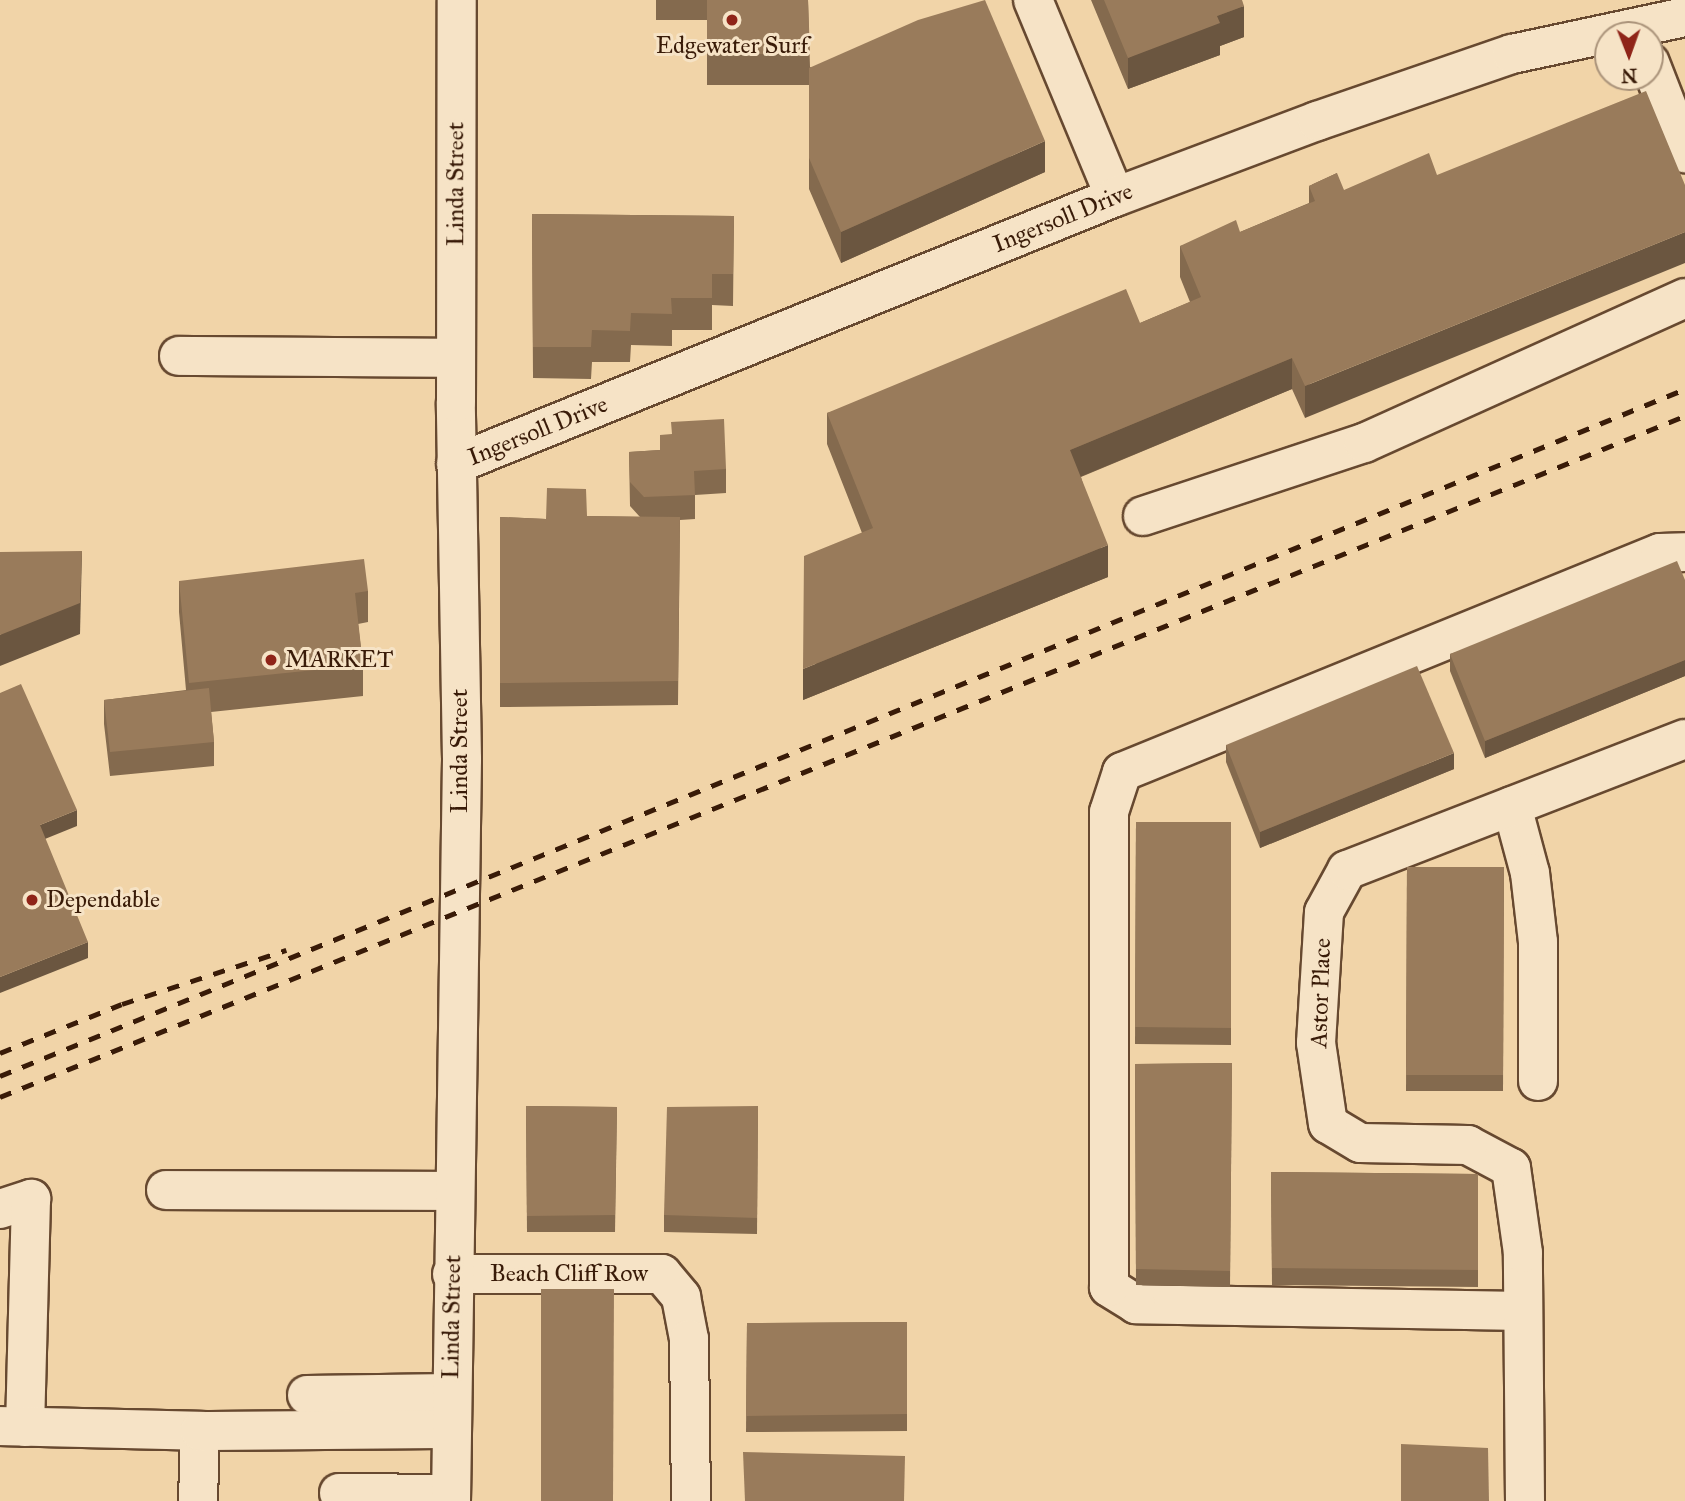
<!DOCTYPE html>
<style>
body{margin:0}
#map{position:relative;width:1685px;height:1501px;overflow:hidden;background:#f1d4a8;font-family:"IM FELL Great Primer",serif}
div>[style]{position:absolute}
.roads{filter:drop-shadow(2px 0 #674930) drop-shadow(-2px 0 #674930) drop-shadow(0 2px #674930) drop-shadow(0 -2px #674930)}
.minor>*{height:38px;margin:-19px;padding:0 19px;transform-origin:19px;border-radius:19px;background:#f6e3c6}
.rail>*{height:5px;margin-top:-2.5px;transform-origin:0;background:repeating-linear-gradient(90deg,#391b08 0 12px,transparent 0 24px)}
.wall>*{inset:0;background:#846a4e}
.shaded-wall>*{inset:0;background:#6b5640}
.building>*{inset:0;background:#997b5b}
.dots>*{width:19px;height:19px;translate:-50% -50%;box-sizing:border-box;border:4px solid #f6e3c6;border-radius:50%}
span{translate:-50% -50%;white-space:nowrap;text-align:center;line-height:1.15;-webkit-text-stroke:6px #f6e3c6;paint-order:stroke}
.poi-label{font-size:24px;color:#391b08}
.left{translate:0 -50%;text-align:left}
.street-label{font-size:24px;color:#391b08}
.north{position:absolute;left:1594px;top:21px;width:70px;height:70px;box-sizing:border-box;background:#f6e3c6;border:2px solid #aa937a;border-radius:50%;rotate:179deg;font-size:19px;font-weight:700;line-height:28px;text-align:center;color:#391b08}
.north::after{content:'';display:block;margin:auto;width:24px;height:32px;background:#8f2418;clip-path:polygon(50% 0,100% 100%,50% 72%,0 100%)}
</style>
<div id="map">
<div class="roads">
<div class="minor">
<i style="left:1033px;top:0;width:213px;rotate:67.4deg"></i>
<i style="left:1650px;top:63px;width:97px;rotate:68.7deg"></i>
<i style="left:179px;top:356px;width:277px;rotate:0.4deg"></i>
<i style="left:456px;top:464px;width:711px;rotate:-22.06deg"></i>
<i style="left:1115px;top:197px;width:216px;rotate:-20.6deg"></i>
<i style="left:1317px;top:121px;width:206px;rotate:-19deg"></i>
<i style="left:1512px;top:54px;width:177px;rotate:-12.1deg"></i>
<i style="left:1143px;top:516px;width:233px;rotate:-18.3deg"></i>
<i style="left:1364px;top:443px;width:352px;rotate:-24.3deg"></i>
<i style="left:1512px;top:806px;width:69px;rotate:75deg"></i>
<i style="left:1530px;top:873px;width:69px;rotate:83.4deg"></i>
<i style="left:1538px;top:942px;width:139px;rotate:90deg"></i>
<i style="left:166px;top:1190px;width:288px;rotate:0.2deg"></i>
<i style="left:0;top:1209px;width:33px;rotate:-18deg"></i>
<i style="left:31px;top:1199px;width:228px;rotate:91.5deg"></i>
<i style="left:452px;top:1274px;width:210px"></i>
<i style="left:662px;top:1274px;width:30px;rotate:50deg"></i>
<i style="left:681px;top:1297px;width:43px;rotate:79.2deg"></i>
<i style="left:689px;top:1339px;width:162px;rotate:89.3deg"></i>
<i style="left:1523px;top:1311px;width:387px;rotate:-179deg"></i>
<i style="left:1136px;top:1304px;width:32px;rotate:-148deg"></i>
<i style="left:1109px;top:1287px;width:475px;rotate:-90deg"></i>
<i style="left:1109px;top:812px;width:42px;rotate:-72deg"></i>
<i style="left:1122px;top:772px;width:581px;rotate:-22.15deg"></i>
<i style="left:1660px;top:553px;width:25px;rotate:-2deg"></i>
<i style="left:307px;top:1395px;width:144px;rotate:-0.8deg"></i>
<i style="left:0;top:1426px;width:200px;rotate:1.4deg"></i>
<i style="left:339px;top:1493px;width:112px;rotate:0.5deg"></i>
<i style="left:198px;top:1501px;width:70px;rotate:-88.4deg"></i>
<i style="left:200px;top:1431px;width:251px;rotate:-0.5deg"></i>
<i style="left:451px;top:1501px;width:742px;rotate:-89.15deg"></i>
<i style="left:462px;top:759px;width:357px;rotate:-91deg"></i>
<i style="left:456px;top:402px;width:402px;rotate:-89.9deg"></i>
<i style="left:1525px;top:1501px;width:248px;rotate:-90.5deg"></i>
<i style="left:1523px;top:1253px;width:86px;rotate:-98deg"></i>
<i style="left:1511px;top:1168px;width:49px;rotate:-151.9deg"></i>
<i style="left:1468px;top:1145px;width:108px;rotate:-178.9deg"></i>
<i style="left:1360px;top:1143px;width:37px;rotate:-149deg"></i>
<i style="left:1328px;top:1124px;width:82px;rotate:-98.4deg"></i>
<i style="left:1316px;top:1043px;width:131px;rotate:-86.5deg"></i>
<i style="left:1324px;top:912px;width:48px;rotate:-61.3deg"></i>
<i style="left:1347px;top:870px;width:362px;rotate:-21.2deg"></i>
</div>
</div>
<div class="rail">
<i style="left:0;top:1053px;width:131px;rotate:-21.9deg"></i>
<i style="left:122px;top:1004px;width:173px;rotate:-18.2deg"></i>
<i style="left:0;top:1076px;width:1820px;rotate:-22.18deg"></i>
<i style="left:0;top:1097px;width:1817px;rotate:-22.01deg"></i>
</div>
<div class="wall">
<i style="clip-path:polygon(656px 0,808px 0,810px 67px,1045px 172px,841px 263px,809px 189px,809px 85px,707px 85px,707px 20px,656px 20px)"></i>
<i style="clip-path:polygon(1091px 0,1242px 0,1244px 37px,1220px 46px,1220px 55px,1128px 89px)"></i>
<i style="clip-path:polygon(1337px 173px,1305px 418px,1292px 389px,1081px 477px,1108px 577px,803px 700px,862px 533px,827px 444px,827px 413px,1140px 323px,1190px 302px,1180px 277px,1180px 246px,1240px 232px,1309px 203px,1309px 186px)"></i>
<i style="clip-path:polygon(532px 214px,734px 216px,733px 306px,712px 305px,712px 330px,672px 330px,672px 346px,631px 345px,630px 362px,592px 362px,591px 379px,533px 378px)"></i>
<i style="clip-path:polygon(660px 435px,726px 469px,726px 493px,695px 495px,695px 519px,680px 520px,678px 705px,500px 707px,500px 517px,546px 519px,587px 516px,640px 517px,630px 506px,629px 452px,660px 450px)"></i>
<i style="clip-path:polygon(1685px 580px,1685px 676px,1485px 758px,1450px 671px,1450px 654px)"></i>
<i style="clip-path:polygon(179px 581px,368px 591px,368px 622px,358px 624px,363px 665px,363px 696px,211px 712px,214px 742px,214px 766px,110px 776px,104px 724px,104px 700px,186px 690px,179px 612px)"></i>
<i style="clip-path:polygon(1226px 745px,1454px 769px,1260px 848px,1226px 762px)"></i>
<i style="clip-path:polygon(1136px 822px,1231px 822px,1231px 1045px,1135px 1044px)"></i>
<i style="clip-path:polygon(1407px 867px,1504px 867px,1503px 1091px,1406px 1091px)"></i>
<i style="clip-path:polygon(1232px 1063px,1230px 1287px,1136px 1285px,1135px 1064px)"></i>
<i style="clip-path:polygon(526px 1106px,617px 1107px,615px 1232px,527px 1232px)"></i>
<i style="clip-path:polygon(758px 1106px,757px 1234px,664px 1232px,664px 1215px)"></i>
<i style="clip-path:polygon(1271px 1172px,1478px 1174px,1478px 1287px,1272px 1285px)"></i>
<i style="clip-path:polygon(907px 1322px,907px 1431px,746px 1432px,747px 1323px)"></i>
</div>
<div class="shaded-wall">
<i style="clip-path:polygon(1244px 6px,1244px 37px,1220px 46px,1220px 55px,1128px 89px,1128px 58px,1217px 16px)"></i>
<i style="clip-path:polygon(1045px 141px,1045px 172px,841px 263px,841px 232px)"></i>
<i style="clip-path:polygon(1685px 232px,1685px 263px,1305px 418px,1305px 386px)"></i>
<i style="clip-path:polygon(1292px 358px,1292px 389px,1070px 481px,1070px 450px)"></i>
<i style="clip-path:polygon(1108px 545px,1108px 577px,803px 700px,803px 669px)"></i>
<i style="clip-path:polygon(82px 551px,80px 634px,0 666px,0 635px)"></i>
<i style="clip-path:polygon(1685px 660px,1685px 676px,1485px 758px,1485px 741px)"></i>
<i style="clip-path:polygon(1454px 753px,1454px 769px,1260px 848px,1260px 832px)"></i>
<i style="clip-path:polygon(77px 810px,77px 826px,40px 841px,40px 825px)"></i>
<i style="clip-path:polygon(88px 942px,88px 958px,0 993px,0 977px)"></i>
</div>
<div class="building">
<i style="clip-path:polygon(707px 0,808px 0,810px 54px,707px 54px)"></i>
<i style="clip-path:polygon(985px 0,1045px 141px,841px 232px,809px 158px,809px 68px,918px 20px)"></i>
<i style="clip-path:polygon(1104px 0,1242px 0,1244px 6px,1217px 16px,1220px 23px,1128px 58px)"></i>
<i style="clip-path:polygon(1646px 91px,1685px 185px,1685px 232px,1305px 386px,1292px 358px,1070px 450px,1108px 545px,803px 669px,804px 556px,873px 528px,827px 413px,1126px 289px,1140px 323px,1201px 297px,1180px 246px,1236px 220px,1240px 232px,1315px 201px,1309px 186px,1337px 173px,1344px 190px,1429px 153px,1437px 175px)"></i>
<i style="clip-path:polygon(532px 214px,734px 216px,733px 274px,712px 274px,712px 298px,671px 298px,672px 314px,631px 313px,630px 331px,592px 330px,591px 347px,533px 347px)"></i>
<i style="clip-path:polygon(724px 419px,726px 469px,694px 471px,695px 495px,644px 497px,630px 482px,629px 452px,660px 450px,660px 435px,672px 434px,671px 422px)"></i>
<i style="clip-path:polygon(547px 488px,586px 489px,587px 516px,680px 517px,678px 681px,500px 683px,500px 517px,546px 519px)"></i>
<i style="clip-path:polygon(82px 551px,80px 603px,0 635px,0 552px)"></i>
<i style="clip-path:polygon(364px 559px,368px 591px,355px 593px,363px 665px,189px 683px,179px 581px)"></i>
<i style="clip-path:polygon(1677px 561px,1685px 580px,1685px 660px,1485px 741px,1450px 654px)"></i>
<i style="clip-path:polygon(1417px 666px,1454px 753px,1260px 832px,1226px 745px)"></i>
<i style="clip-path:polygon(21px 684px,77px 810px,40px 825px,88px 942px,0 977px,0 693px)"></i>
<i style="clip-path:polygon(209px 688px,214px 742px,110px 752px,104px 700px)"></i>
<i style="clip-path:polygon(1136px 822px,1231px 822px,1231px 1028px,1135px 1027px)"></i>
<i style="clip-path:polygon(1407px 867px,1504px 867px,1503px 1075px,1406px 1075px)"></i>
<i style="clip-path:polygon(1232px 1063px,1230px 1271px,1136px 1269px,1135px 1064px)"></i>
<i style="clip-path:polygon(526px 1106px,617px 1107px,615px 1215px,527px 1216px)"></i>
<i style="clip-path:polygon(758px 1106px,757px 1218px,664px 1215px,667px 1107px)"></i>
<i style="clip-path:polygon(1271px 1172px,1478px 1174px,1478px 1270px,1272px 1268px)"></i>
<i style="clip-path:polygon(541px 1289px,614px 1289px,613px 1501px,541px 1501px)"></i>
<i style="clip-path:polygon(907px 1322px,907px 1414px,746px 1416px,747px 1323px)"></i>
<i style="clip-path:polygon(1401px 1444px,1488px 1448px,1489px 1501px,1401px 1501px)"></i>
<i style="clip-path:polygon(743px 1452px,905px 1456px,904px 1501px,745px 1501px)"></i>
</div>
<div class="dots">
<i style="left:732px;top:20px;background:#8f2418"></i>
<i style="left:271px;top:660px;background:#8f2418"></i>
<i style="left:32px;top:900px;background:#8f2418"></i>
</div>
<div class="poi-label">
<span style="left:732px;top:46px">Edgewater Surf</span>
<span class="left" style="left:285px;top:660px">MARKET</span>
<span class="left" style="left:46px;top:900px">Dependable</span>
</div>
<div class="street-label">
<span style="left:456px;top:184px;rotate:-90deg">Linda Street</span>
<span style="left:1063px;top:218px;rotate:-22deg">Ingersoll Drive</span>
<span style="left:538px;top:431px;rotate:-22deg">Ingersoll Drive</span>
<span style="left:460px;top:751px;rotate:-90deg">Linda Street</span>
<span style="left:1321px;top:993px;rotate:-88deg">Astor Place</span>
<span style="left:569px;top:1274px">Beach Cliff Row</span>
<span style="left:452px;top:1317px;rotate:-89deg">Linda Street</span>
</div>
<div class="north">N</div>
</div>
